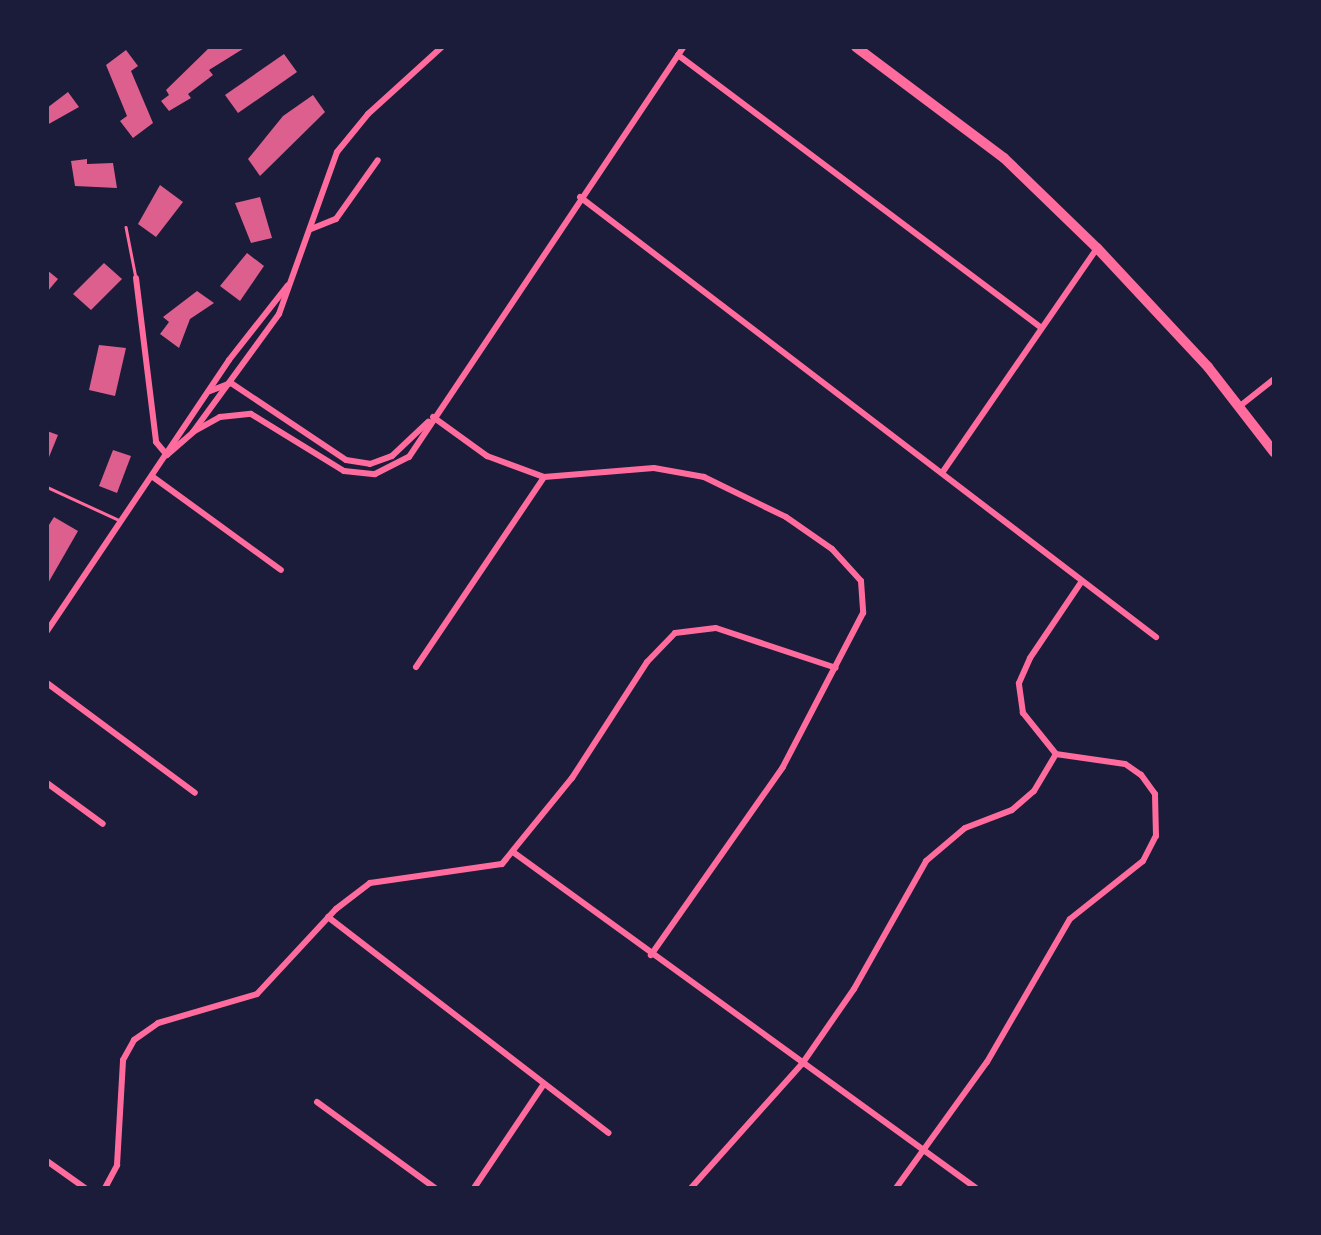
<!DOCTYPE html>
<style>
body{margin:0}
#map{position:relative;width:1321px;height:1235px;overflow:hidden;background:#1b1b3a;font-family:"Public Sans",sans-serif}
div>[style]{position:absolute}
.building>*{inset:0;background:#dd5f8e}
.service>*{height:2.5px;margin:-1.25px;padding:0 1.25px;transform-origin:1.25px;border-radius:1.25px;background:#ff6b9d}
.minor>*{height:6px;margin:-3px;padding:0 3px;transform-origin:3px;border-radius:3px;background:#ff6b9d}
.trunk>*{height:10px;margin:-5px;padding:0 5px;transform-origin:5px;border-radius:5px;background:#ff6b9d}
span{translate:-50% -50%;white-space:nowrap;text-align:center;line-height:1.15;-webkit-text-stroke:7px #1b1b3a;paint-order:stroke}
.frame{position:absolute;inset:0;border:49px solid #1b1b3a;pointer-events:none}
</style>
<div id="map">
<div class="building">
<i style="clip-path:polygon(210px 47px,246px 47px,209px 70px,213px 75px,188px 94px,191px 98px,169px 111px,161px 101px,169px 95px,166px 90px)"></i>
<i style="clip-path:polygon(126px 50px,138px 66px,131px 71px,153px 123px,133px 138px,120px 121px,127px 116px,106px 65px)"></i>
<i style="clip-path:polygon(284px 54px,297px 72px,238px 113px,225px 95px)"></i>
<i style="clip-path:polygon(68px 92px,79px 107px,47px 125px,47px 108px)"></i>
<i style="clip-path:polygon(313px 95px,325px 112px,260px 176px,248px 159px,283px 116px)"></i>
<i style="clip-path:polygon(87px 159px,87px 164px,113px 163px,117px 188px,75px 186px,71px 161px)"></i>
<i style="clip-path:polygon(160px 185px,183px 202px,156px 237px,138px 224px)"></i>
<i style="clip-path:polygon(260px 197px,272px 238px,251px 243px,235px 203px)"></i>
<i style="clip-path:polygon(247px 253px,264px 266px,240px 301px,220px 286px)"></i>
<i style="clip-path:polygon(104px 263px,122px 279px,91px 310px,73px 294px)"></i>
<i style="clip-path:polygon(47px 270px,58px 279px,47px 292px)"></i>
<i style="clip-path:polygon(197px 291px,214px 303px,190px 319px,179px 348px,160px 334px,169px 322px,163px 317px)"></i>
<i style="clip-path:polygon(99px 345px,126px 348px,115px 396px,89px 390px)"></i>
<i style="clip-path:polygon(47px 431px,58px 435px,47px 462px)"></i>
<i style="clip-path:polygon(113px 450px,131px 456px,117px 493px,99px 486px)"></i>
<i style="clip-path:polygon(54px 517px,78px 531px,47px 585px,47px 528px)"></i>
</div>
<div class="service">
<i style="left:126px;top:227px;width:52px;rotate:78.9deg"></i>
<i style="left:47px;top:487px;width:79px;rotate:24.6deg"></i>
</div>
<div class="minor">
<i style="left:678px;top:55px;width:454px;rotate:36.9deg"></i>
<i style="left:580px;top:197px;width:725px;rotate:37.38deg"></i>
<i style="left:311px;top:229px;width:27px;rotate:-22deg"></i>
<i style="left:336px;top:219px;width:72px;rotate:-54.6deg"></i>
<i style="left:136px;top:278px;width:165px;rotate:83deg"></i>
<i style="left:156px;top:442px;width:17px;rotate:50deg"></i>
<i style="left:231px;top:383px;width:138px;rotate:33.8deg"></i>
<i style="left:346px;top:460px;width:24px;rotate:9deg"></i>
<i style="left:370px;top:464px;width:23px;rotate:-20deg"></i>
<i style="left:392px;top:456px;width:50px;rotate:-43.4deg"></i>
<i style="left:210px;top:391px;width:22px;rotate:-21deg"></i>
<i style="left:1240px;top:406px;width:43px;rotate:-38.5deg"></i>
<i style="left:433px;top:417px;width:67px;rotate:35.8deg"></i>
<i style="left:487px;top:456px;width:61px;rotate:20.2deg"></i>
<i style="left:544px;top:477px;width:110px;rotate:-4.7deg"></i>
<i style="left:654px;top:468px;width:51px;rotate:10.2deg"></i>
<i style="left:704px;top:477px;width:91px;rotate:26deg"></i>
<i style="left:786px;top:517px;width:56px;rotate:34.8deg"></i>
<i style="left:832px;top:549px;width:43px;rotate:47.8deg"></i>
<i style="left:861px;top:581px;width:32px;rotate:86deg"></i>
<i style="left:863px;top:613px;width:174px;rotate:117.5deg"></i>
<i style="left:783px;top:767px;width:230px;rotate:125.1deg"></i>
<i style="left:193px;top:432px;width:31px;rotate:-29deg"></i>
<i style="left:220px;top:417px;width:31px;rotate:-6deg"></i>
<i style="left:251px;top:414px;width:109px;rotate:31.5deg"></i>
<i style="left:344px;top:471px;width:31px;rotate:6deg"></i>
<i style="left:375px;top:474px;width:38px;rotate:-27deg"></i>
<i style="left:409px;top:457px;width:493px;rotate:-56.2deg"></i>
<i style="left:167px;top:455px;width:35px;rotate:-41deg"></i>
<i style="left:193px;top:432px;width:146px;rotate:-53.9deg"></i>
<i style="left:279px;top:314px;width:172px;rotate:-70.3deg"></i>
<i style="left:337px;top:152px;width:49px;rotate:-50.8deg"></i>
<i style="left:368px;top:114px;width:100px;rotate:-42.2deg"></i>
<i style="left:942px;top:473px;width:273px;rotate:-55.4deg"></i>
<i style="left:153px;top:477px;width:158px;rotate:36deg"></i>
<i style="left:47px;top:631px;width:326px;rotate:-56.1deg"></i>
<i style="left:229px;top:360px;width:95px;rotate:-51.8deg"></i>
<i style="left:416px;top:667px;width:229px;rotate:-56deg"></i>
<i style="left:47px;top:683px;width:184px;rotate:36.6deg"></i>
<i style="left:47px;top:783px;width:69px;rotate:36.2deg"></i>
<i style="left:513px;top:852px;width:572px;rotate:35.97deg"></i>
<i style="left:328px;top:917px;width:354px;rotate:37.6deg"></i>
<i style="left:317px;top:1102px;width:146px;rotate:36.1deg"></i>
<i style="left:47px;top:1161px;width:47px;rotate:35.4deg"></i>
<i style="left:105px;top:1188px;width:26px;rotate:-62deg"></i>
<i style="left:117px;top:1165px;width:105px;rotate:-86.7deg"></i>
<i style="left:123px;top:1060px;width:23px;rotate:-61deg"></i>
<i style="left:134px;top:1040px;width:29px;rotate:-35deg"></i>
<i style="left:158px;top:1023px;width:103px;rotate:-16.3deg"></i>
<i style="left:257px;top:994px;width:116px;rotate:-47.1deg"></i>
<i style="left:336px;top:909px;width:43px;rotate:-37.4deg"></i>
<i style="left:370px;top:883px;width:133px;rotate:-8.2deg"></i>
<i style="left:502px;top:864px;width:111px;rotate:-50.9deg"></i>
<i style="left:572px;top:778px;width:138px;rotate:-57.1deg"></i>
<i style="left:647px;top:662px;width:40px;rotate:-46deg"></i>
<i style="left:675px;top:633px;width:41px;rotate:-7deg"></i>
<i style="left:716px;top:628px;width:126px;rotate:18.4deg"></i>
<i style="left:474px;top:1188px;width:125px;rotate:-56.1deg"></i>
<i style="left:691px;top:1188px;width:166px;rotate:-48.2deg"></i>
<i style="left:802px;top:1064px;width:91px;rotate:-55.3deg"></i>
<i style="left:854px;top:989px;width:147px;rotate:-60.6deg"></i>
<i style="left:926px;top:861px;width:51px;rotate:-40.2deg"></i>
<i style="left:965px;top:828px;width:50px;rotate:-21deg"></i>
<i style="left:1012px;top:810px;width:29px;rotate:-41deg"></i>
<i style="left:1034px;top:791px;width:43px;rotate:-59.3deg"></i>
<i style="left:896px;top:1188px;width:155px;rotate:-54.2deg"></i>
<i style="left:987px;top:1062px;width:165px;rotate:-59.9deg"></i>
<i style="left:1070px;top:919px;width:93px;rotate:-38.5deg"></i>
<i style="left:1143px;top:861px;width:28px;rotate:-63deg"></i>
<i style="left:1156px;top:836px;width:42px;rotate:-91.4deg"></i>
<i style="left:1155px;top:794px;width:24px;rotate:-126deg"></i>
<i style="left:1141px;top:775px;width:19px;rotate:-145deg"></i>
<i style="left:1125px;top:764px;width:70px;rotate:-171.8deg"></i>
<i style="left:1056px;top:754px;width:53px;rotate:-128.8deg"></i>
<i style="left:1023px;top:713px;width:30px;rotate:-98deg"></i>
<i style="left:1019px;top:683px;width:27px;rotate:-66deg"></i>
<i style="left:1030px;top:658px;width:93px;rotate:-56deg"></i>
</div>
<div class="trunk">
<i style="left:856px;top:47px;width:185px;rotate:36.9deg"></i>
<i style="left:1004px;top:158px;width:129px;rotate:44.1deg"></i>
<i style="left:1097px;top:248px;width:163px;rotate:47deg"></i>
<i style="left:1208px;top:367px;width:108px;rotate:52.2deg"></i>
</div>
<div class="frame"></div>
</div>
